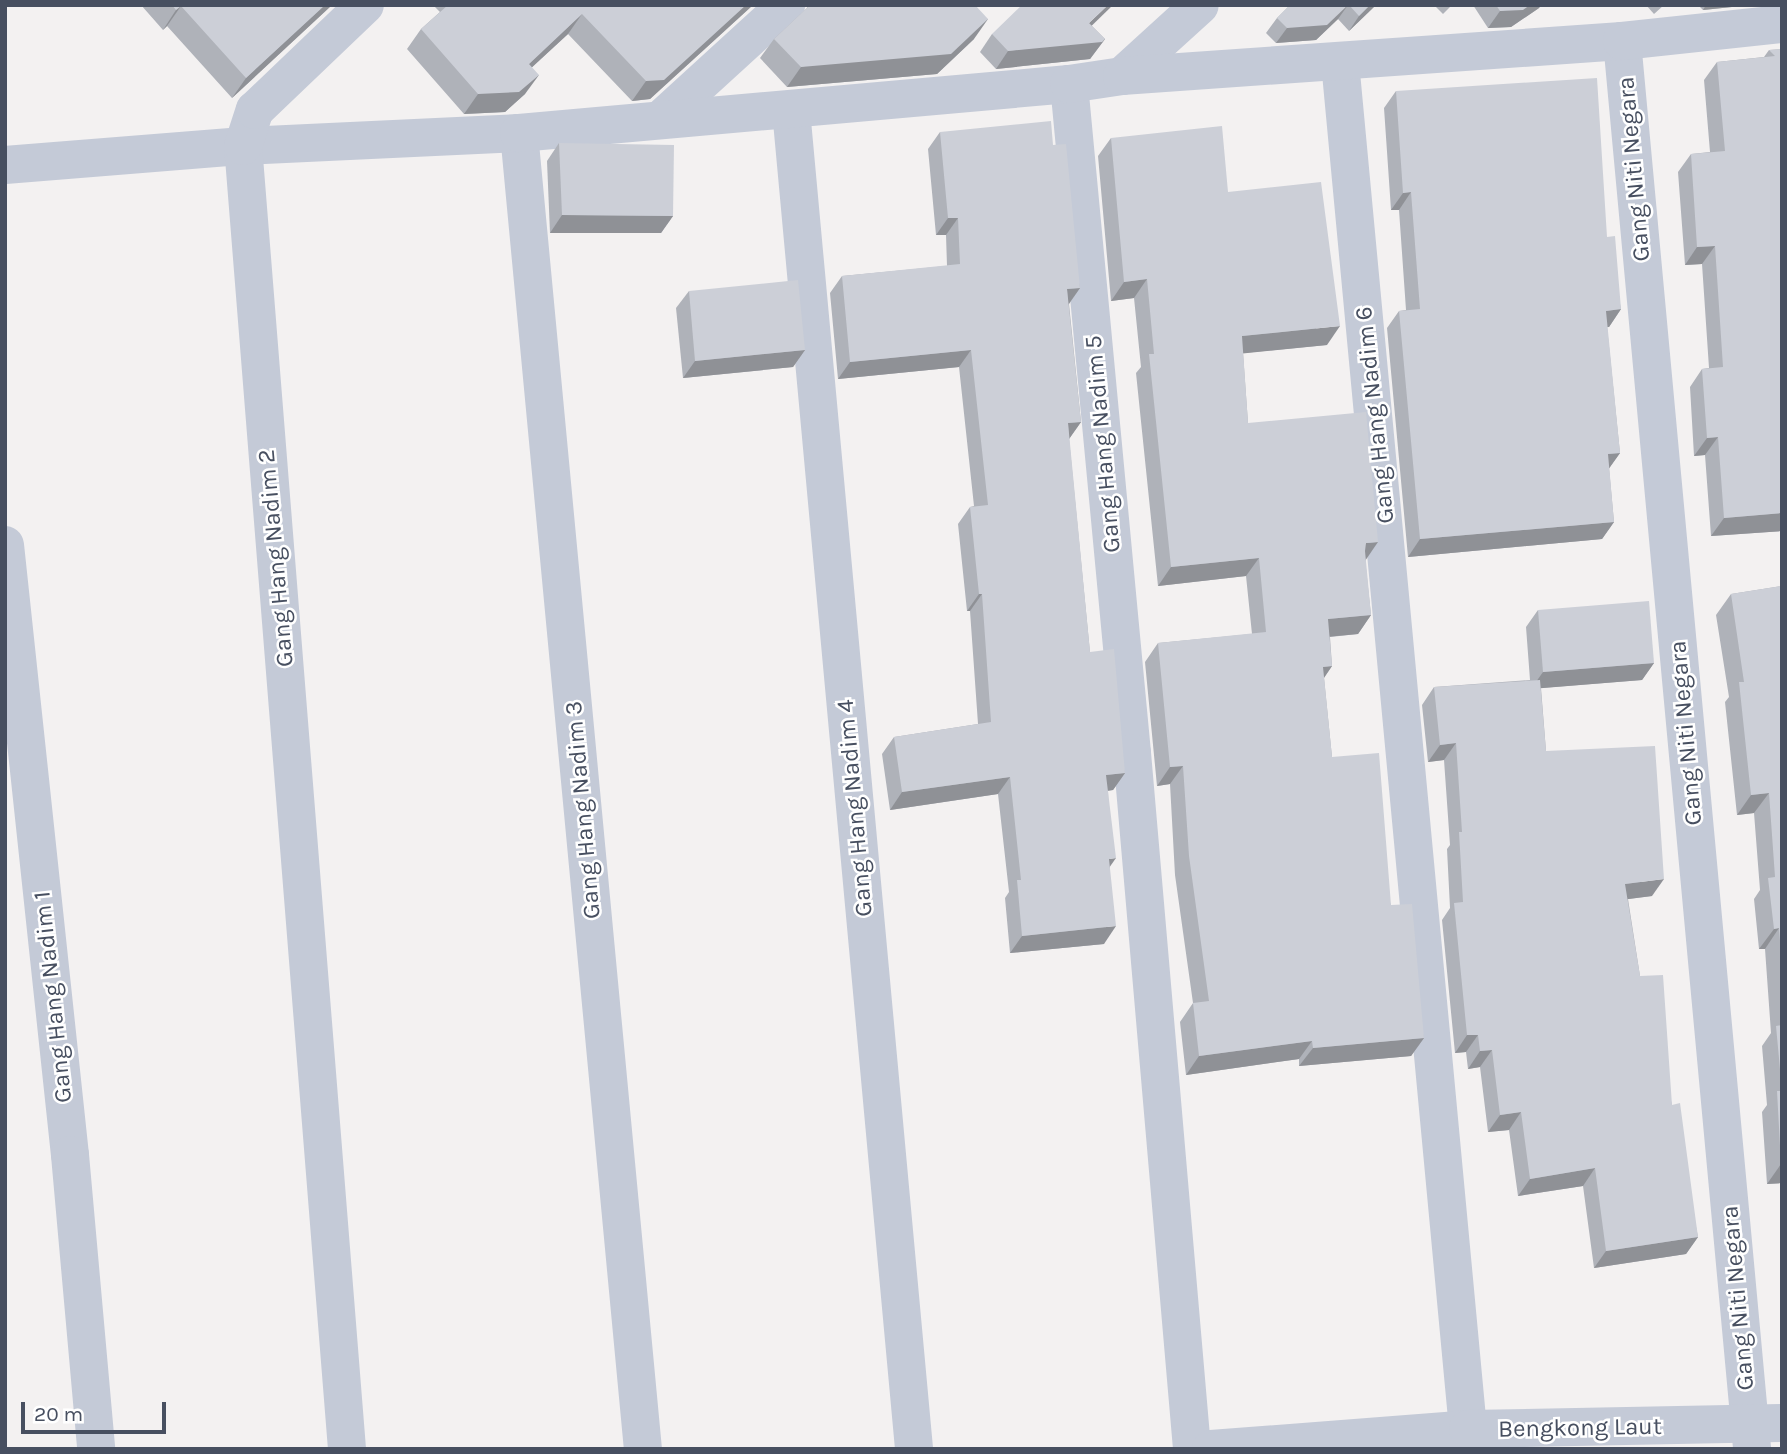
<!DOCTYPE html>
<style>
body{margin:0}
#map{position:relative;width:1787px;height:1454px;overflow:hidden;background:#f3f1f1;font-family:Karla,sans-serif}
div>[style]{position:absolute}
.minor>*{height:38px;margin:-19px;padding:0 19px;transform-origin:19px;border-radius:19px;background:#c4cad7}
.wall>*{inset:0;background:#afb2b9}
.shaded-wall>*{inset:0;background:#8f9196}
.building>*{inset:0;background:#cccfd7}
span{translate:-50% -50%;white-space:nowrap;text-align:center;line-height:1.15;-webkit-text-stroke:5px #fff;paint-order:stroke}
.street-label{font-size:24px;color:#474f60}
.frame{position:absolute;inset:0;border:7px solid #474f60;pointer-events:none}
.scale{position:absolute;left:21px;top:1402px;width:145px;height:32px;box-sizing:border-box;border:4px solid #474f60;border-top:0;padding-left:9px;font-size:21px;line-height:24px;white-space:nowrap;color:#474f60;-webkit-text-stroke:5px #fff;paint-order:stroke}
</style>
<div id="map">
<div class="minor">
<i style="left:1622px;top:41px;width:1414px;rotate:84.72deg"></i>
<i style="left:1340px;top:62px;width:1393px;rotate:84.65deg"></i>
<i style="left:1122px;top:76px;width:105px;rotate:-42.3deg"></i>
<i style="left:1069px;top:84px;width:672px;rotate:84.62deg"></i>
<i style="left:1132px;top:753px;width:699px;rotate:85.07deg"></i>
<i style="left:791px;top:110px;width:1345px;rotate:84.75deg"></i>
<i style="left:660px;top:120px;width:171px;rotate:-42.4deg"></i>
<i style="left:519px;top:133px;width:1322px;rotate:84.62deg"></i>
<i style="left:5px;top:165px;width:239px;rotate:-4.6deg"></i>
<i style="left:243px;top:146px;width:276px;rotate:-2.7deg"></i>
<i style="left:519px;top:133px;width:552px;rotate:-5.09deg"></i>
<i style="left:1069px;top:84px;width:54px;rotate:-8.6deg"></i>
<i style="left:1122px;top:76px;width:501px;rotate:-4deg"></i>
<i style="left:1622px;top:41px;width:161px;rotate:-6.1deg"></i>
<i style="left:5px;top:545px;width:613px;rotate:83.92deg"></i>
<i style="left:70px;top:1155px;width:295px;rotate:84.9deg"></i>
<i style="left:347px;top:1449px;width:1307px;rotate:-94.56deg"></i>
<i style="left:243px;top:146px;width:38px;rotate:-72deg"></i>
<i style="left:255px;top:110px;width:152px;rotate:-43.7deg"></i>
<i style="left:1211px;top:1449px;width:258px;rotate:-4.4deg"></i>
<i style="left:1468px;top:1429px;width:314px;rotate:-1.1deg"></i>
</div>
<div class="wall">
<i style="clip-path:polygon(141px 5px,332px 5px,232px 98px,167px 26px,163px 30px)"></i>
<i style="clip-path:polygon(433px 5px,753px 5px,650px 99px,632px 101px,568px 34px,532px 67px,525px 94px,505px 112px,464px 114px,407px 49px,421px 29px,440px 12px)"></i>
<i style="clip-path:polygon(807px 5px,975px 5px,974px 39px,937px 74px,787px 87px,760px 58px,774px 39px,807px 8px)"></i>
<i style="clip-path:polygon(1290px 5px,1376px 5px,1349px 31px,1338px 19px,1316px 40px,1276px 43px,1266px 33px,1277px 18px)"></i>
<i style="clip-path:polygon(1434px 5px,1452px 5px,1443px 14px)"></i>
<i style="clip-path:polygon(1473px 5px,1541px 5px,1539px 8px,1511px 27px,1488px 28px)"></i>
<i style="clip-path:polygon(1646px 5px,1664px 5px,1654px 14px)"></i>
<i style="clip-path:polygon(1698px 5px,1751px 5px,1703px 10px)"></i>
<i style="clip-path:polygon(1092px 26px,1105px 39px,1090px 59px,996px 69px,980px 52px,992px 34px)"></i>
<i style="clip-path:polygon(1782px 49px,1782px 531px,1711px 536px,1705px 455px,1694px 456px,1690px 387px,1702px 369px,1709px 368px,1702px 264px,1685px 265px,1678px 172px,1691px 154px,1710px 152px,1704px 80px,1717px 62px,1764px 57px,1769px 50px)"></i>
<i style="clip-path:polygon(1396px 91px,1607px 237px,1621px 309px,1609px 327px,1607px 327px,1620px 453px,1609px 468px,1614px 522px,1602px 539px,1408px 557px,1387px 328px,1399px 311px,1406px 310px,1399px 210px,1391px 210px,1384px 108px)"></i>
<i style="clip-path:polygon(940px 132px,1053px 145px,1080px 288px,1069px 304px,1081px 422px,1069px 439px,1090px 652px,1125px 773px,1113px 790px,1108px 791px,1110px 866px,1104px 944px,1010px 953px,1005px 898px,1009px 892px,998px 794px,890px 810px,882px 754px,894px 737px,978px 724px,970px 611px,967px 611px,958px 524px,970px 507px,974px 506px,959px 367px,838px 379px,830px 293px,842px 276px,947px 266px,946px 235px,936px 235px,928px 149px)"></i>
<i style="clip-path:polygon(1111px 138px,1228px 192px,1327px 345px,1243px 353px,1248px 423px,1365px 559px,1371px 615px,1358px 634px,1330px 637px,1332px 666px,1324px 678px,1332px 757px,1391px 905px,1424px 1038px,1411px 1056px,1299px 1066px,1299px 1059px,1186px 1075px,1180px 1022px,1193px 1003px,1175px 875px,1170px 784px,1157px 786px,1145px 662px,1158px 643px,1252px 634px,1246px 576px,1158px 586px,1136px 373px,1141px 367px,1134px 298px,1111px 301px,1098px 156px)"></i>
<i style="clip-path:polygon(559px 143px,673px 216px,661px 233px,550px 233px,547px 161px)"></i>
<i style="clip-path:polygon(689px 291px,805px 350px,793px 367px,683px 378px,676px 308px)"></i>
<i style="clip-path:polygon(1782px 586px,1782px 1183px,1767px 1184px,1762px 1112px,1767px 1105px,1762px 1046px,1771px 1033px,1765px 949px,1759px 949px,1754px 899px,1760px 890px,1754px 813px,1737px 815px,1725px 702px,1729px 697px,1716px 615px,1731px 594px)"></i>
<i style="clip-path:polygon(1538px 610px,1654px 663px,1642px 680px,1541px 688px,1546px 751px,1652px 896px,1628px 899px,1640px 976px,1672px 1105px,1698px 1237px,1686px 1254px,1594px 1268px,1583px 1186px,1518px 1196px,1509px 1130px,1488px 1132px,1480px 1067px,1468px 1069px,1466px 1052px,1455px 1053px,1442px 920px,1450px 908px,1447px 849px,1450px 845px,1444px 760px,1428px 762px,1422px 705px,1434px 687px,1530px 680px,1526px 627px)"></i>
</div>
<div class="shaded-wall">
<i style="clip-path:polygon(325px 5px,332px 5px,232px 98px,246px 78px)"></i>
<i style="clip-path:polygon(746px 5px,753px 5px,650px 99px,632px 101px,646px 81px)"></i>
<i style="clip-path:polygon(1108px 5px,1113px 5px,1077px 40px,1089px 23px)"></i>
<i style="clip-path:polygon(1348px 5px,1338px 19px,1316px 40px,1276px 43px,1287px 28px)"></i>
<i style="clip-path:polygon(1370px 5px,1376px 5px,1349px 31px,1359px 16px)"></i>
<i style="clip-path:polygon(1530px 5px,1541px 5px,1539px 8px,1511px 27px,1488px 28px,1500px 11px)"></i>
<i style="clip-path:polygon(1706px 5px,1751px 5px,1703px 10px)"></i>
<i style="clip-path:polygon(181px 6px,167px 26px,163px 30px,176px 10px)"></i>
<i style="clip-path:polygon(582px 14px,568px 34px,515px 83px,529px 64px)"></i>
<i style="clip-path:polygon(988px 19px,974px 39px,937px 74px,787px 87px,801px 67px)"></i>
<i style="clip-path:polygon(1105px 39px,1090px 59px,996px 69px,1008px 51px)"></i>
<i style="clip-path:polygon(539px 75px,525px 94px,505px 112px,464px 114px,478px 94px)"></i>
<i style="clip-path:polygon(1411px 192px,1399px 210px,1391px 210px,1403px 193px)"></i>
<i style="clip-path:polygon(562px 215px,673px 216px,661px 233px,550px 233px)"></i>
<i style="clip-path:polygon(948px 218px,958px 218px,946px 235px,936px 235px)"></i>
<i style="clip-path:polygon(1715px 246px,1702px 264px,1685px 265px,1697px 247px)"></i>
<i style="clip-path:polygon(1147px 279px,1134px 298px,1111px 301px,1124px 282px)"></i>
<i style="clip-path:polygon(1080px 288px,1068px 305px,1067px 289px)"></i>
<i style="clip-path:polygon(1621px 309px,1609px 327px,1594px 328px,1606px 311px)"></i>
<i style="clip-path:polygon(1340px 326px,1327px 345px,1228px 355px,1242px 336px)"></i>
<i style="clip-path:polygon(805px 350px,793px 367px,683px 378px,695px 361px)"></i>
<i style="clip-path:polygon(971px 350px,959px 367px,838px 379px,850px 362px)"></i>
<i style="clip-path:polygon(1081px 422px,1069px 439px,1068px 423px)"></i>
<i style="clip-path:polygon(1718px 437px,1705px 455px,1694px 456px,1707px 438px)"></i>
<i style="clip-path:polygon(1620px 453px,1608px 470px,1608px 454px)"></i>
<i style="clip-path:polygon(1782px 513px,1782px 531px,1711px 536px,1724px 518px)"></i>
<i style="clip-path:polygon(1614px 522px,1602px 539px,1408px 557px,1420px 539px)"></i>
<i style="clip-path:polygon(1378px 542px,1365px 561px,1353px 562px,1366px 543px)"></i>
<i style="clip-path:polygon(1259px 558px,1246px 576px,1158px 586px,1171px 567px)"></i>
<i style="clip-path:polygon(979px 594px,982px 594px,970px 611px,967px 611px)"></i>
<i style="clip-path:polygon(1371px 615px,1358px 634px,1315px 638px,1328px 619px)"></i>
<i style="clip-path:polygon(1654px 663px,1642px 680px,1531px 689px,1543px 672px)"></i>
<i style="clip-path:polygon(1332px 666px,1319px 685px,1323px 667px)"></i>
<i style="clip-path:polygon(1456px 743px,1444px 760px,1428px 762px,1440px 745px)"></i>
<i style="clip-path:polygon(1183px 766px,1170px 784px,1157px 786px,1170px 767px)"></i>
<i style="clip-path:polygon(1125px 773px,1113px 790px,1094px 792px,1106px 775px)"></i>
<i style="clip-path:polygon(1010px 777px,998px 794px,890px 810px,902px 792px)"></i>
<i style="clip-path:polygon(1769px 793px,1754px 813px,1737px 815px,1751px 795px)"></i>
<i style="clip-path:polygon(1116px 858px,1104px 875px,1109px 859px)"></i>
<i style="clip-path:polygon(1664px 879px,1652px 896px,1613px 901px,1625px 884px)"></i>
<i style="clip-path:polygon(1116px 926px,1104px 944px,1010px 953px,1022px 936px)"></i>
<i style="clip-path:polygon(1779px 928px,1765px 949px,1759px 949px,1774px 929px)"></i>
<i style="clip-path:polygon(1467px 1035px,1478px 1035px,1466px 1052px,1455px 1053px)"></i>
<i style="clip-path:polygon(1424px 1038px,1411px 1056px,1299px 1066px,1313px 1048px)"></i>
<i style="clip-path:polygon(1312px 1041px,1299px 1059px,1186px 1075px,1199px 1056px)"></i>
<i style="clip-path:polygon(1492px 1050px,1480px 1067px,1468px 1069px,1480px 1051px)"></i>
<i style="clip-path:polygon(1521px 1112px,1509px 1130px,1488px 1132px,1500px 1115px)"></i>
<i style="clip-path:polygon(1782px 1164px,1782px 1183px,1767px 1184px,1781px 1164px)"></i>
<i style="clip-path:polygon(1595px 1168px,1583px 1186px,1518px 1196px,1530px 1179px)"></i>
<i style="clip-path:polygon(1698px 1237px,1686px 1254px,1594px 1268px,1606px 1251px)"></i>
</div>
<div class="building">
<i style="clip-path:polygon(172px 5px,325px 5px,246px 78px,181px 6px,176px 10px)"></i>
<i style="clip-path:polygon(448px 5px,746px 5px,664px 80px,646px 81px,582px 14px,529px 64px,539px 75px,519px 92px,478px 94px,421px 29px)"></i>
<i style="clip-path:polygon(810px 5px,975px 5px,988px 19px,951px 54px,801px 67px,774px 39px)"></i>
<i style="clip-path:polygon(1022px 5px,1108px 5px,1089px 23px,1105px 39px,1102px 42px,1008px 51px,992px 34px)"></i>
<i style="clip-path:polygon(1290px 5px,1348px 5px,1327px 25px,1287px 28px,1277px 18px)"></i>
<i style="clip-path:polygon(1349px 5px,1370px 5px,1359px 16px)"></i>
<i style="clip-path:polygon(1496px 5px,1530px 5px,1523px 10px,1500px 11px)"></i>
<i style="clip-path:polygon(1782px 49px,1782px 513px,1724px 518px,1718px 437px,1707px 438px,1702px 369px,1723px 367px,1715px 246px,1697px 247px,1691px 154px,1725px 151px,1717px 62px,1775px 56px,1769px 50px)"></i>
<i style="clip-path:polygon(1597px 78px,1607px 237px,1615px 236px,1621px 309px,1606px 311px,1620px 453px,1608px 454px,1614px 522px,1420px 539px,1399px 311px,1420px 309px,1411px 192px,1403px 193px,1396px 91px)"></i>
<i style="clip-path:polygon(1051px 121px,1053px 145px,1066px 144px,1080px 288px,1067px 289px,1081px 422px,1068px 423px,1090px 652px,1114px 649px,1125px 773px,1106px 775px,1116px 858px,1109px 859px,1116px 926px,1022px 936px,1017px 880px,1021px 880px,1010px 777px,902px 792px,894px 737px,991px 722px,982px 594px,979px 594px,970px 507px,988px 505px,971px 350px,850px 362px,842px 276px,960px 264px,958px 218px,948px 218px,940px 132px)"></i>
<i style="clip-path:polygon(1222px 126px,1228px 192px,1321px 182px,1340px 326px,1242px 336px,1248px 423px,1366px 412px,1378px 542px,1366px 543px,1365px 551px,1371px 615px,1328px 619px,1332px 666px,1323px 667px,1332px 757px,1379px 753px,1391px 905px,1412px 904px,1424px 1038px,1313px 1048px,1312px 1041px,1199px 1056px,1193px 1003px,1209px 1001px,1189px 856px,1183px 766px,1170px 767px,1158px 643px,1266px 632px,1259px 558px,1171px 567px,1149px 354px,1154px 354px,1147px 279px,1124px 282px,1111px 138px)"></i>
<i style="clip-path:polygon(559px 143px,674px 145px,673px 216px,562px 215px)"></i>
<i style="clip-path:polygon(798px 280px,805px 350px,695px 361px,689px 291px)"></i>
<i style="clip-path:polygon(1782px 586px,1782px 966px,1779px 928px,1774px 929px,1768px 878px,1775px 877px,1769px 793px,1751px 795px,1739px 682px,1744px 682px,1731px 594px)"></i>
<i style="clip-path:polygon(1649px 601px,1654px 663px,1543px 672px,1538px 610px)"></i>
<i style="clip-path:polygon(1540px 680px,1546px 751px,1655px 746px,1664px 879px,1625px 884px,1640px 976px,1663px 975px,1672px 1105px,1680px 1103px,1698px 1237px,1606px 1251px,1595px 1168px,1530px 1179px,1521px 1112px,1500px 1115px,1492px 1050px,1480px 1051px,1478px 1035px,1467px 1035px,1454px 903px,1463px 902px,1459px 832px,1462px 832px,1456px 743px,1440px 745px,1434px 687px)"></i>
<i style="clip-path:polygon(1782px 1025px,1782px 1164px,1781px 1164px,1777px 1091px,1782px 1091px,1776px 1026px)"></i>
</div>
<div class="street-label">
<span style="left:1634px;top:169px;rotate:-95deg">Gang Niti Negara</span>
<span style="left:1375px;top:415px;rotate:-96deg">Gang Hang Nadim 6</span>
<span style="left:1103px;top:444px;rotate:-95deg">Gang Hang Nadim 5</span>
<span style="left:276px;top:558px;rotate:-95deg">Gang Hang Nadim 2</span>
<span style="left:1686px;top:733px;rotate:-95deg">Gang Niti Negara</span>
<span style="left:855px;top:808px;rotate:-95deg">Gang Hang Nadim 4</span>
<span style="left:583px;top:810px;rotate:-95deg">Gang Hang Nadim 3</span>
<span style="left:53px;top:997px;rotate:-96deg">Gang Hang Nadim 1</span>
<span style="left:1738px;top:1298px;rotate:-95deg">Gang Niti Negara</span>
<span style="left:1580px;top:1428px;rotate:-1deg">Bengkong Laut</span>
</div>
<div class="frame"></div>
<div class="scale">20 m</div>
</div>
